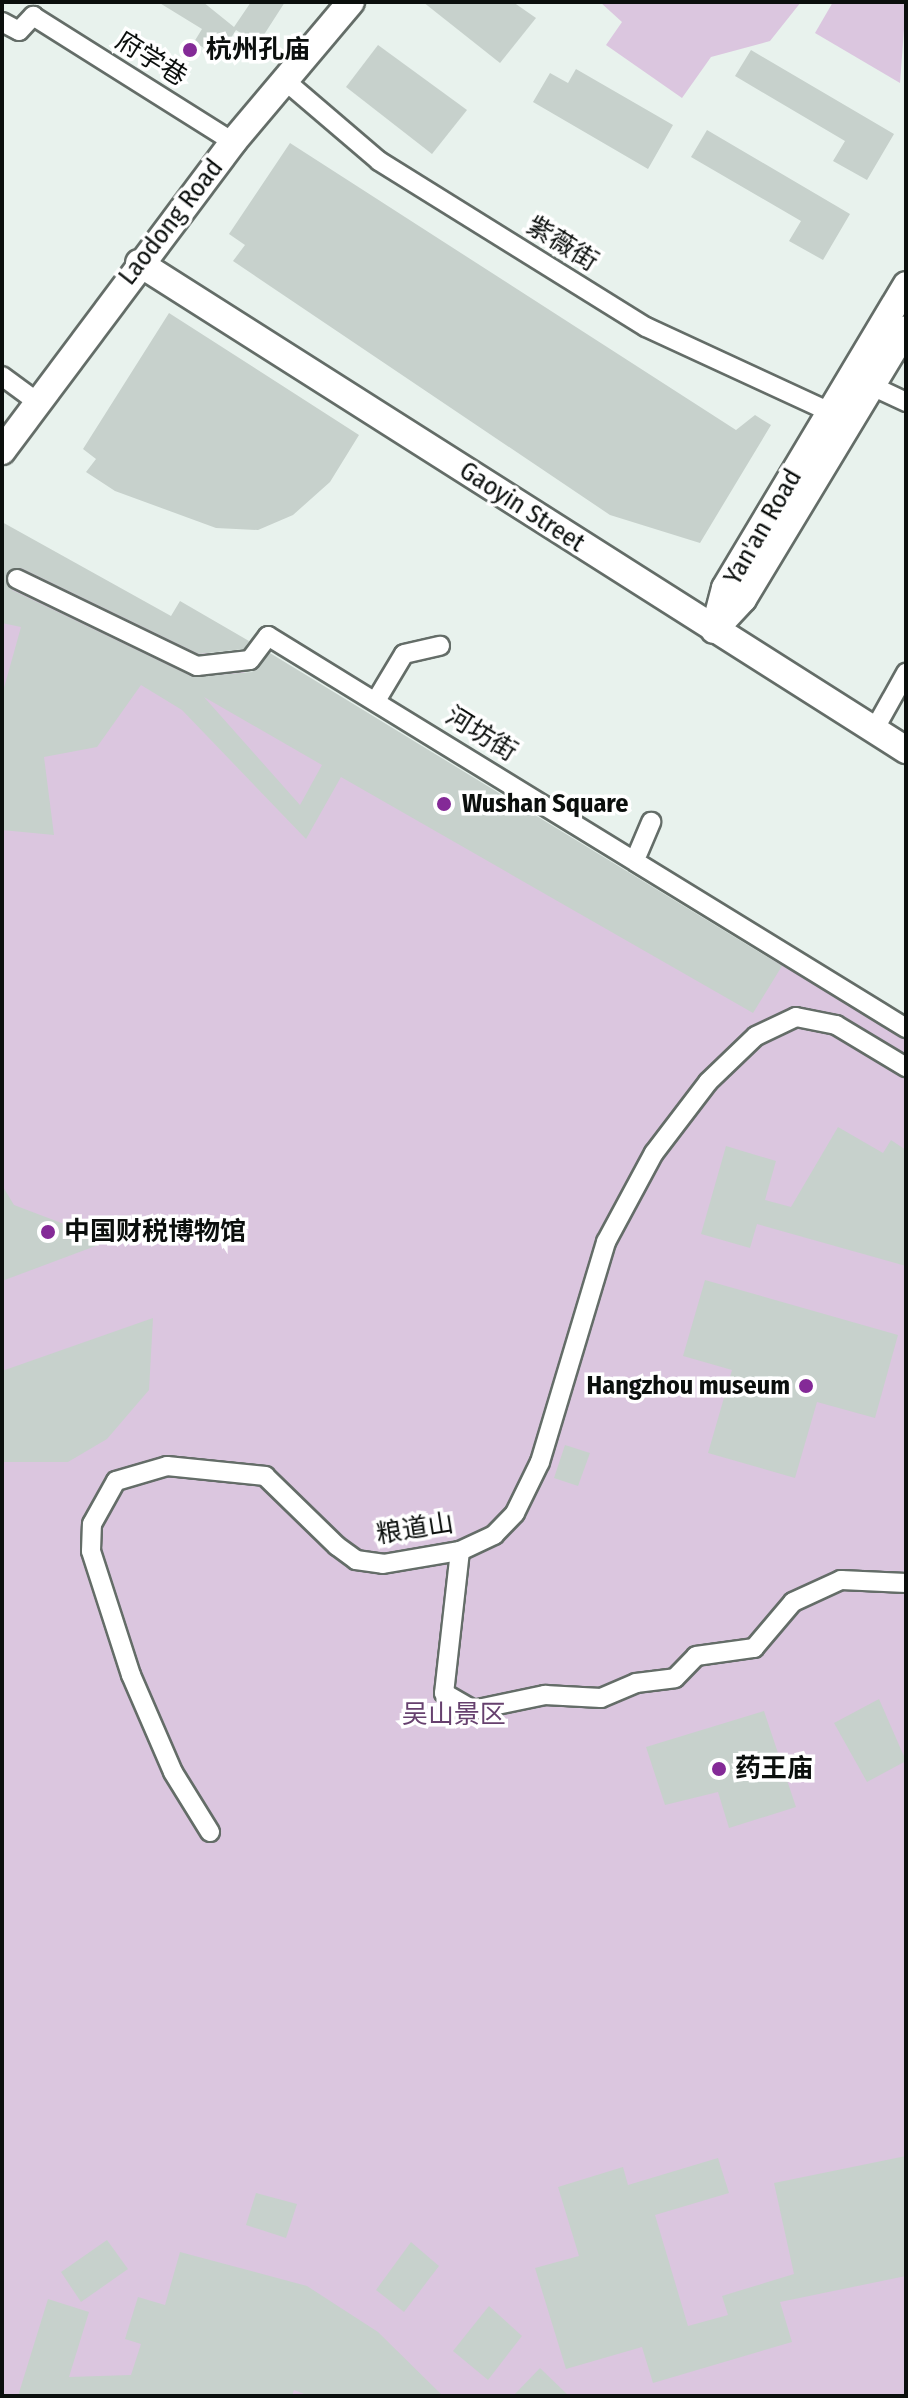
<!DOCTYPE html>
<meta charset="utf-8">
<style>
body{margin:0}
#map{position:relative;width:908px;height:2398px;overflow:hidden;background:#e8f2ed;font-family:"Fira Sans Condensed","Noto Sans SC",sans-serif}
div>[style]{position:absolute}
.green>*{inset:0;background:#dbc6df}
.building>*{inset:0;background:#c7d1cc}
.roads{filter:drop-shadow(2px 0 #646d68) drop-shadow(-2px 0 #646d68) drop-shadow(0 2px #646d68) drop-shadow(0 -2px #646d68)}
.street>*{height:18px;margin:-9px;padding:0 9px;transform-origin:9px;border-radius:9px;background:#fff}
.secondary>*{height:26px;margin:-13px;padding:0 13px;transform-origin:13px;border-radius:13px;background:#fff}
.dots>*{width:22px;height:22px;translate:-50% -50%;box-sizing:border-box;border:4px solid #fff;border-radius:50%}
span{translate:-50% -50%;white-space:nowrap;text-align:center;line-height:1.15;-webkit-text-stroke:7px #fff;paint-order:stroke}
.poi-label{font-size:26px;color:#0b0f0d;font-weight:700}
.left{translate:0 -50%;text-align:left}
.right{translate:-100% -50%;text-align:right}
.street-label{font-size:26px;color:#0b0f0d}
.park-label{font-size:26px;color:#66406e}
.frame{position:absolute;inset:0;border:4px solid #0b0f0d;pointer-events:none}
</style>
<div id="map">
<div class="green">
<i style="clip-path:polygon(600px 2px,801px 2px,770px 41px,711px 57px,682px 98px,606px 45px,622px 22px)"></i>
<i style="clip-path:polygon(833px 2px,906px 2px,900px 83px,815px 33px)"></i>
<i style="clip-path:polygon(2px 560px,141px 616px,906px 1033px,906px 2396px,2px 2396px)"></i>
</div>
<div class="building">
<i style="clip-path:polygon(158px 2px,203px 2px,234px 27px,251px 2px,285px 2px,258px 44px,236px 30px,219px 57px,194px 42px,202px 29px)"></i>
<i style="clip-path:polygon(423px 2px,513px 2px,536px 18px,500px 63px)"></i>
<i style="clip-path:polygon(378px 45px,467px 110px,432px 154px,346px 87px)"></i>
<i style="clip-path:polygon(751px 50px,894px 134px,867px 180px,833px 161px,845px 141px,735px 76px)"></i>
<i style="clip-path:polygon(576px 69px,673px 125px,648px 169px,533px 102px,550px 73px,568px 83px)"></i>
<i style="clip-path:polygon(707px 130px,850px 214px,823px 260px,789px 241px,801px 221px,691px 157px)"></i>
<i style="clip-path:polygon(290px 143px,736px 430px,755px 415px,771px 425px,700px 543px,610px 515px,233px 261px,245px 245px,229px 234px)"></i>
<i style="clip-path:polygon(169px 313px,359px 435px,330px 482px,293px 515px,258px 530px,216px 528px,115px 491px,86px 472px,96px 459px,83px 449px)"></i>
<i style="clip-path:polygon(evenodd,2px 522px,171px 616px,180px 601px,249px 641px,244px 649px,199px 654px,21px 568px,6px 575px,12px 590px,193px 677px,252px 672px,270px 653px,782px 966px,753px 1013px,341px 777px,306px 839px,182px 710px,141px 685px,97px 747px,44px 757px,54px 835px,2px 830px,2px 695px,21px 627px,2px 623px,2px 522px,204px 697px,322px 765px,300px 805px,204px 697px)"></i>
<i style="clip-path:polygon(838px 1127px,883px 1153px,891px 1140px,906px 1150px,906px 1266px,757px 1224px,750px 1248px,701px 1234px,726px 1146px,776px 1161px,765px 1200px,791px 1207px)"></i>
<i style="clip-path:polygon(2px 1185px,14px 1205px,109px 1241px,2px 1281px)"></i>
<i style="clip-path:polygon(705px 1280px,898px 1335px,875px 1418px,817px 1402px,795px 1478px,708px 1453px,732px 1370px,683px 1356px)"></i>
<i style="clip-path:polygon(153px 1318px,149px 1390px,107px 1439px,68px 1462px,2px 1462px,2px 1371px)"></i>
<i style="clip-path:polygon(565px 1445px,590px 1453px,578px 1486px,554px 1478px)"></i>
<i style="clip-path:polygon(879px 1699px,906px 1761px,867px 1782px,834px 1723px)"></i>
<i style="clip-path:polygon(764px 1711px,796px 1807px,729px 1828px,718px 1792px,665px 1805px,646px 1747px)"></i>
<i style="clip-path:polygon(906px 2156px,906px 2276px,780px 2302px,792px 2342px,653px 2383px,642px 2347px,566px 2369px,535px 2268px,579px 2256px,558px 2187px,623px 2167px,628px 2185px,718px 2158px,729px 2193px,655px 2215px,688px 2326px,728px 2315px,722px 2296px,794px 2274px,774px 2183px)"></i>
<i style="clip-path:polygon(256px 2193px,297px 2204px,286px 2238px,246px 2225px)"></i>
<i style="clip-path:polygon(107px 2240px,128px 2269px,81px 2302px,61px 2272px)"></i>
<i style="clip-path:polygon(411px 2242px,439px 2266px,404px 2312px,376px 2290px)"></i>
<i style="clip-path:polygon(180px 2252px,307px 2286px,378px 2332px,443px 2396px,309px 2396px,294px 2390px,292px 2396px,18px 2396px,48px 2299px,89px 2312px,69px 2377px,131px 2375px,141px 2344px,125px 2339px,138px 2297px,165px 2305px)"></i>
<i style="clip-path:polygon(489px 2306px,522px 2336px,488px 2380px,453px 2351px)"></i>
<i style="clip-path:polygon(540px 2368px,569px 2396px,513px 2396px)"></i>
</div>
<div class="roads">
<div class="street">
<i style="left:2px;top:22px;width:19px;rotate:28deg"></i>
<i style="left:19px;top:31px;width:21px;rotate:-47deg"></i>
<i style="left:33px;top:16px;width:236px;rotate:32.2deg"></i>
<i style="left:289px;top:84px;width:118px;rotate:40.5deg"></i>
<i style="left:379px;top:161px;width:314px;rotate:31.9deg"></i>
<i style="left:646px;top:327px;width:203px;rotate:24.8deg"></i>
<i style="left:2px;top:376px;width:42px;rotate:36.3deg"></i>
<i style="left:872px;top:386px;width:38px;rotate:25deg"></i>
<i style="left:17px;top:579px;width:200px;rotate:25.8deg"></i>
<i style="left:197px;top:666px;width:53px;rotate:-6.5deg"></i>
<i style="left:250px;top:660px;width:30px;rotate:-53deg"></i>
<i style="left:268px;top:636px;width:749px;rotate:31.57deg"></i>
<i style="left:377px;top:699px;width:52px;rotate:-59deg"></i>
<i style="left:404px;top:654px;width:37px;rotate:-13deg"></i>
<i style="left:873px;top:732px;width:68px;rotate:-60.8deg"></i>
<i style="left:638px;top:853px;width:34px;rotate:-67deg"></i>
<i style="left:460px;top:1551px;width:143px;rotate:96.4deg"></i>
<i style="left:444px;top:1693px;width:34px;rotate:30deg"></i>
<i style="left:473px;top:1710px;width:74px;rotate:-11.8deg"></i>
<i style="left:545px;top:1695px;width:56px;rotate:3.1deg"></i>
<i style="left:601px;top:1698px;width:38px;rotate:-23deg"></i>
<i style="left:636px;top:1683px;width:39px;rotate:-7deg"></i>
<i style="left:675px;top:1678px;width:30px;rotate:-46deg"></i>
<i style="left:696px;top:1656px;width:59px;rotate:-7.9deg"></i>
<i style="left:754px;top:1648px;width:60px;rotate:-49.7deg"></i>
<i style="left:793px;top:1602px;width:53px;rotate:-24.6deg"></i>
<i style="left:841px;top:1580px;width:65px;rotate:2.6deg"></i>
<i style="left:210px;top:1832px;width:70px;rotate:-121.7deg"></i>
<i style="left:173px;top:1772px;width:106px;rotate:-113.4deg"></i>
<i style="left:131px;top:1675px;width:130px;rotate:-107.9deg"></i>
<i style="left:91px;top:1551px;width:27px;rotate:-88deg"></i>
<i style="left:92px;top:1524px;width:49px;rotate:-60.8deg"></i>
<i style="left:116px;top:1481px;width:53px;rotate:-16.4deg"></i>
<i style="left:167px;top:1466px;width:99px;rotate:5.8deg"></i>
<i style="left:265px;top:1476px;width:100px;rotate:44.2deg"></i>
<i style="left:337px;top:1546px;width:24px;rotate:36deg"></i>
<i style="left:356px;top:1560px;width:27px;rotate:8deg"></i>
<i style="left:383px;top:1564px;width:78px;rotate:-9.6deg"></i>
<i style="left:460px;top:1551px;width:38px;rotate:-25deg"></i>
<i style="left:494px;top:1535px;width:30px;rotate:-46deg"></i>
<i style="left:515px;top:1513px;width:57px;rotate:-63.9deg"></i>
<i style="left:540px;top:1462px;width:230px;rotate:-73.3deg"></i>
<i style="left:606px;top:1242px;width:101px;rotate:-61.7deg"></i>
<i style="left:654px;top:1153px;width:89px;rotate:-52.7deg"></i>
<i style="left:708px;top:1082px;width:66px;rotate:-43.8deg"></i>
<i style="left:756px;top:1036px;width:44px;rotate:-25.4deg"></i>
<i style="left:796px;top:1017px;width:41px;rotate:11.3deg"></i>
<i style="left:836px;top:1025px;width:82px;rotate:31deg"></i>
</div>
<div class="secondary">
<i style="left:139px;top:263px;width:909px;rotate:32.41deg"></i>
<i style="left:2px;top:451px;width:386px;rotate:-53.2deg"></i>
<i style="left:233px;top:142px;width:183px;rotate:-49.9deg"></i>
<i style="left:717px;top:627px;width:38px;rotate:-47deg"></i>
<i style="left:743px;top:599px;width:315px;rotate:-58.9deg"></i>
<i style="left:714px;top:630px;width:43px;rotate:-75.3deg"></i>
<i style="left:725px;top:588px;width:353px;rotate:-59.1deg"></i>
</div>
</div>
<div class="dots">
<i style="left:190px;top:50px;background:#842a97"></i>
<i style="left:444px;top:804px;background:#842a97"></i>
<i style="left:48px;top:1232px;background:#842a97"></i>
<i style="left:806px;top:1386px;background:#842a97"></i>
<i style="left:719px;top:1769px;background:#842a97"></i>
</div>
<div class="poi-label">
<span class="left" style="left:206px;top:50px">杭州孔庙</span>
<span class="left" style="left:462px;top:804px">Wushan Square</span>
<span class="left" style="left:64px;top:1232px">中国财税博物馆</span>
<span class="right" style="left:790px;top:1386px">Hangzhou museum</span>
<span class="left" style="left:735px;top:1769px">药王庙</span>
</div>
<div class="street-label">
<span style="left:151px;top:59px;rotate:32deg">府学巷</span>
<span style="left:171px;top:222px;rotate:-52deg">Laodong Road</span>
<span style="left:562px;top:244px;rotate:32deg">紫薇街</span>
<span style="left:522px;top:507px;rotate:33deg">Gaoyin Street</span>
<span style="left:763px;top:527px;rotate:-60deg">Yan'an Road</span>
<span style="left:481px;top:734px;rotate:32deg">河坊街</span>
<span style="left:415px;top:1529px;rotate:-9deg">粮道山</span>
</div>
<div class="park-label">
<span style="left:454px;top:1715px">吴山景区</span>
</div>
<div class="frame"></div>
</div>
